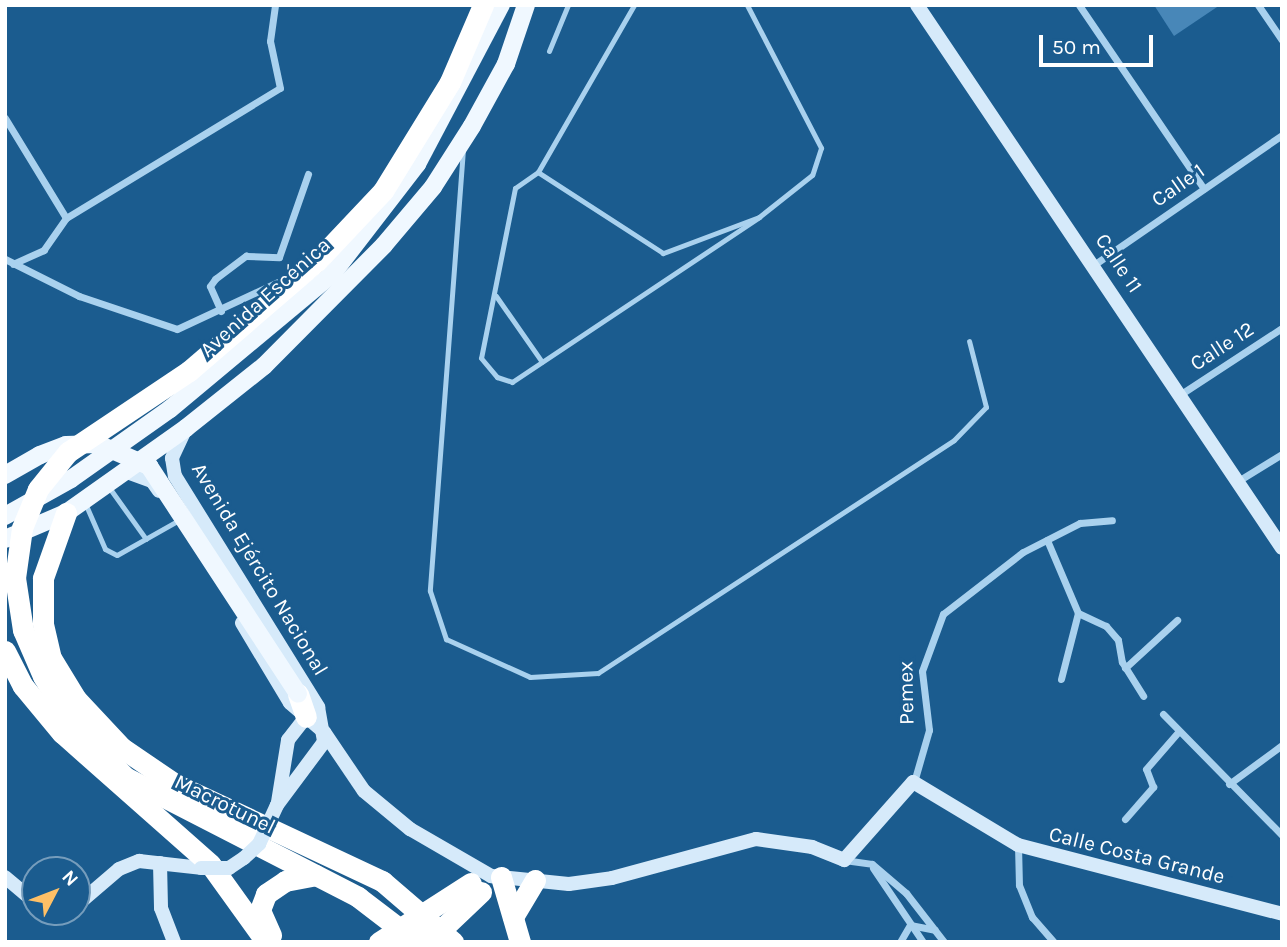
<!DOCTYPE html>
<meta charset="utf-8">
<style>
body{margin:0}
#map{position:relative;width:1287px;height:947px;overflow:hidden;background:#1b5c8f;font-family:Karla,sans-serif}
div>[style]{position:absolute}
.building>*{inset:0;background:#4887b8}
.lane>*{height:5px;margin:-2.5px;padding:0 2.5px;transform-origin:2.5px;border-radius:2.5px;background:#a9d1ee}
.street>*{height:7px;margin:-3.5px;padding:0 3.5px;transform-origin:3.5px;border-radius:3.5px;background:#a9d1ee}
.secondary>*{height:14px;margin:-7px;padding:0 7px;transform-origin:7px;border-radius:7px;background:#d6eafa}
.primary>*{height:18px;margin:-9px;padding:0 9px;transform-origin:9px;border-radius:9px;background:#f0f8ff}
.highway>*{height:21px;margin:-10.5px;padding:0 10.5px;transform-origin:10.5px;border-radius:10.5px;background:#fff}
.secondary-bridge>*{height:14px;margin:-7px;padding:0 7px;transform-origin:7px;border-radius:7px;background:#d6eafa}
.primary-bridge>*{height:18px;margin:-9px;padding:0 9px;transform-origin:9px;border-radius:9px;background:#f0f8ff}
.highway-bridge>*{height:21px;margin:-10.5px;padding:0 10.5px;transform-origin:10.5px;border-radius:10.5px;background:#fff}
span{translate:-50% -50%;white-space:nowrap;text-align:center;line-height:1.15;-webkit-text-stroke:6px #1b5c8f;paint-order:stroke}
.street-label{font-size:21px;color:#fff}
.frame{position:absolute;inset:0;border:7px solid #fff;pointer-events:none}
.north{position:absolute;left:21px;top:856px;width:70px;height:70px;box-sizing:border-box;background:#1b5c8f;border:2px solid #769dbc;border-radius:50%;rotate:48deg;font-size:19px;font-weight:700;line-height:28px;text-align:center;color:#fff}
.north::after{content:'';display:block;margin:auto;width:24px;height:32px;background:#ffc066;clip-path:polygon(50% 0,100% 100%,50% 72%,0 100%)}
.scale{position:absolute;left:1039px;top:35px;width:114px;height:32px;box-sizing:border-box;border:4px solid #fff;border-top:0;padding-left:9px;font-size:21px;line-height:24px;white-space:nowrap;color:#fff;-webkit-text-stroke:5px #1b5c8f;paint-order:stroke}
</style>
<div id="map">
<div class="building">
<i style="clip-path:polygon(1154px 5px,1220px 5px,1174px 36px)"></i>
</div>
<div class="lane">
<i style="left:747px;top:5px;width:161px;rotate:62.6deg"></i>
<i style="left:821px;top:148px;width:28px;rotate:108deg"></i>
<i style="left:812px;top:175px;width:68px;rotate:141.6deg"></i>
<i style="left:759px;top:217px;width:103px;rotate:159.4deg"></i>
<i style="left:663px;top:253px;width:149px;rotate:-147.1deg"></i>
<i style="left:538px;top:172px;width:28px;rotate:145deg"></i>
<i style="left:515px;top:188px;width:173px;rotate:101.3deg"></i>
<i style="left:481px;top:358px;width:25px;rotate:50deg"></i>
<i style="left:497px;top:377px;width:16px;rotate:18deg"></i>
<i style="left:512px;top:382px;width:297px;rotate:-33.7deg"></i>
<i style="left:549px;top:51px;width:50px;rotate:-67.6deg"></i>
<i style="left:463px;top:149px;width:443px;rotate:94.3deg"></i>
<i style="left:430px;top:591px;width:51px;rotate:71.6deg"></i>
<i style="left:446px;top:639px;width:92px;rotate:24.3deg"></i>
<i style="left:530px;top:677px;width:68px;rotate:-3.4deg"></i>
<i style="left:598px;top:673px;width:425px;rotate:-33.2deg"></i>
<i style="left:954px;top:440px;width:46px;rotate:-45.9deg"></i>
<i style="left:986px;top:407px;width:68px;rotate:-104.4deg"></i>
<i style="left:538px;top:172px;width:193px;rotate:-60.1deg"></i>
<i style="left:496px;top:296px;width:80px;rotate:55.1deg"></i>
<i style="left:108px;top:486px;width:65px;rotate:54.4deg"></i>
<i style="left:85px;top:503px;width:50px;rotate:66.5deg"></i>
<i style="left:105px;top:549px;width:13px;rotate:27deg"></i>
<i style="left:117px;top:555px;width:73px;rotate:-29.4deg"></i>
</div>
<div class="street">
<i style="left:1079px;top:5px;width:222px;rotate:55.8deg"></i>
<i style="left:1258px;top:5px;width:42px;rotate:55.6deg"></i>
<i style="left:5px;top:118px;width:117px;rotate:58.6deg"></i>
<i style="left:66px;top:218px;width:39px;rotate:125deg"></i>
<i style="left:44px;top:250px;width:34px;rotate:156deg"></i>
<i style="left:66px;top:218px;width:250px;rotate:-31.3deg"></i>
<i style="left:280px;top:88px;width:48px;rotate:-102deg"></i>
<i style="left:270px;top:41px;width:36px;rotate:-82deg"></i>
<i style="left:5px;top:259px;width:83px;rotate:26.6deg"></i>
<i style="left:79px;top:296px;width:103px;rotate:18.6deg"></i>
<i style="left:177px;top:329px;width:118px;rotate:-25deg"></i>
<i style="left:1095px;top:264px;width:227px;rotate:-34.6deg"></i>
<i style="left:221px;top:311px;width:27px;rotate:-114deg"></i>
<i style="left:210px;top:286px;width:9px;rotate:-54deg"></i>
<i style="left:215px;top:279px;width:39px;rotate:-37deg"></i>
<i style="left:246px;top:256px;width:33px;rotate:2deg"></i>
<i style="left:279px;top:257px;width:88px;rotate:-70.7deg"></i>
<i style="left:1181px;top:394px;width:121px;rotate:-33.2deg"></i>
<i style="left:1238px;top:481px;width:52px;rotate:-31.5deg"></i>
<i style="left:1047px;top:540px;width:79px;rotate:67deg"></i>
<i style="left:1078px;top:613px;width:31px;rotate:25deg"></i>
<i style="left:1106px;top:626px;width:18px;rotate:49deg"></i>
<i style="left:1118px;top:640px;width:22px;rotate:80deg"></i>
<i style="left:1122px;top:662px;width:40px;rotate:58deg"></i>
<i style="left:1125px;top:668px;width:71px;rotate:-42.7deg"></i>
<i style="left:1061px;top:679px;width:68px;rotate:-75.6deg"></i>
<i style="left:1163px;top:714px;width:170px;rotate:45.5deg"></i>
<i style="left:914px;top:782px;width:54px;rotate:-73.9deg"></i>
<i style="left:929px;top:730px;width:59px;rotate:-96.8deg"></i>
<i style="left:922px;top:671px;width:61px;rotate:-69.8deg"></i>
<i style="left:943px;top:614px;width:101px;rotate:-37.8deg"></i>
<i style="left:1023px;top:552px;width:64px;rotate:-27deg"></i>
<i style="left:1080px;top:523px;width:32px;rotate:-5deg"></i>
<i style="left:1229px;top:784px;width:66px;rotate:-36.3deg"></i>
<i style="left:1125px;top:819px;width:43px;rotate:-48.8deg"></i>
<i style="left:1153px;top:787px;width:19px;rotate:-111deg"></i>
<i style="left:1146px;top:769px;width:50px;rotate:-49deg"></i>
<i style="left:1018px;top:845px;width:40px;rotate:88.6deg"></i>
<i style="left:1019px;top:885px;width:35px;rotate:68deg"></i>
<i style="left:1032px;top:917px;width:33px;rotate:49deg"></i>
<i style="left:844px;top:860px;width:28px;rotate:8deg"></i>
<i style="left:872px;top:864px;width:45px;rotate:40.5deg"></i>
<i style="left:906px;top:893px;width:62px;rotate:52.2deg"></i>
<i style="left:873px;top:868px;width:89px;rotate:56deg"></i>
<i style="left:900px;top:942px;width:20px;rotate:-60deg"></i>
<i style="left:910px;top:925px;width:25px;rotate:11deg"></i>
</div>
<div class="secondary">
<i style="left:917px;top:5px;width:654px;rotate:56.09deg"></i>
<i style="left:185px;top:430px;width:31px;rotate:115deg"></i>
<i style="left:172px;top:458px;width:18px;rotate:81deg"></i>
<i style="left:175px;top:476px;width:272px;rotate:58.2deg"></i>
<i style="left:318px;top:707px;width:36px;rotate:80deg"></i>
<i style="left:324px;top:742px;width:79px;rotate:126.7deg"></i>
<i style="left:124px;top:471px;width:30px;rotate:20deg"></i>
<i style="left:152px;top:481px;width:12px;rotate:55deg"></i>
<i style="left:242px;top:623px;width:93px;rotate:59deg"></i>
<i style="left:290px;top:703px;width:45px;rotate:40.5deg"></i>
<i style="left:324px;top:732px;width:71px;rotate:55.9deg"></i>
<i style="left:364px;top:791px;width:60px;rotate:39.6deg"></i>
<i style="left:410px;top:829px;width:94px;rotate:30.1deg"></i>
<i style="left:491px;top:876px;width:78px;rotate:5.9deg"></i>
<i style="left:569px;top:884px;width:43px;rotate:-7.9deg"></i>
<i style="left:612px;top:878px;width:149px;rotate:-15.2deg"></i>
<i style="left:756px;top:839px;width:57px;rotate:8.1deg"></i>
<i style="left:812px;top:847px;width:35px;rotate:22deg"></i>
<i style="left:844px;top:860px;width:104px;rotate:-48.5deg"></i>
<i style="left:913px;top:782px;width:122px;rotate:31deg"></i>
<i style="left:1018px;top:845px;width:273px;rotate:14.6deg"></i>
<i style="left:278px;top:802px;width:63px;rotate:-80.8deg"></i>
<i style="left:288px;top:740px;width:29px;rotate:-52deg"></i>
<i style="left:160px;top:863px;width:45px;rotate:88.7deg"></i>
<i style="left:161px;top:908px;width:36px;rotate:69deg"></i>
<i style="left:5px;top:877px;width:39px;rotate:40deg"></i>
<i style="left:77px;top:905px;width:55px;rotate:-40.6deg"></i>
<i style="left:119px;top:869px;width:22px;rotate:-22deg"></i>
<i style="left:139px;top:861px;width:62px;rotate:6.4deg"></i>
</div>
<div class="primary">
<i style="left:5px;top:475px;width:40px;rotate:-29.7deg"></i>
<i style="left:5px;top:516px;width:76px;rotate:-29.3deg"></i>
<i style="left:71px;top:479px;width:121px;rotate:-35.3deg"></i>
<i style="left:170px;top:409px;width:212px;rotate:-39.8deg"></i>
<i style="left:333px;top:273px;width:138px;rotate:-52.4deg"></i>
<i style="left:417px;top:164px;width:180px;rotate:-62.2deg"></i>
<i style="left:5px;top:539px;width:66px;rotate:-23.1deg"></i>
<i style="left:66px;top:513px;width:147px;rotate:-35.3deg"></i>
<i style="left:186px;top:428px;width:100px;rotate:-38.5deg"></i>
<i style="left:264px;top:366px;width:170px;rotate:-45.2deg"></i>
<i style="left:384px;top:245px;width:76px;rotate:-49.8deg"></i>
<i style="left:433px;top:187px;width:72px;rotate:-57.4deg"></i>
<i style="left:472px;top:126px;width:71px;rotate:-61.3deg"></i>
<i style="left:506px;top:64px;width:62px;rotate:-71.3deg"></i>
</div>
<div class="highway">
<i style="left:450px;top:82px;width:84px;rotate:-66.8deg"></i>
<i style="left:66px;top:513px;width:69px;rotate:109.5deg"></i>
<i style="left:43px;top:578px;width:46px;rotate:90deg"></i>
<i style="left:43px;top:624px;width:35px;rotate:77deg"></i>
<i style="left:51px;top:658px;width:48px;rotate:58.6deg"></i>
<i style="left:76px;top:699px;width:67px;rotate:46.8deg"></i>
<i style="left:122px;top:748px;width:64px;rotate:34.2deg"></i>
<i style="left:175px;top:784px;width:229px;rotate:25.1deg"></i>
<i style="left:382px;top:881px;width:94px;rotate:40.7deg"></i>
<i style="left:5px;top:651px;width:39px;rotate:63deg"></i>
<i style="left:23px;top:686px;width:61px;rotate:50.3deg"></i>
<i style="left:62px;top:733px;width:198px;rotate:41.5deg"></i>
<i style="left:210px;top:864px;width:96px;rotate:54.3deg"></i>
<i style="left:43px;top:676px;width:52px;rotate:59deg"></i>
<i style="left:70px;top:721px;width:78px;rotate:45.5deg"></i>
<i style="left:125px;top:777px;width:262px;rotate:27.2deg"></i>
<i style="left:358px;top:897px;width:69px;rotate:37.4deg"></i>
<i style="left:298px;top:694px;width:24px;rotate:71deg"></i>
<i style="left:501px;top:877px;width:68px;rotate:73.7deg"></i>
<i style="left:513px;top:917px;width:43px;rotate:-59.3deg"></i>
<i style="left:271px;top:935px;width:27px;rotate:-114deg"></i>
<i style="left:260px;top:910px;width:17px;rotate:-69deg"></i>
<i style="left:266px;top:894px;width:23px;rotate:-34deg"></i>
<i style="left:285px;top:881px;width:31px;rotate:-11deg"></i>
</div>
<div class="secondary-bridge">
<i style="left:201px;top:868px;width:28px"></i>
<i style="left:229px;top:868px;width:18px;rotate:-34deg"></i>
<i style="left:244px;top:858px;width:21px;rotate:-43deg"></i>
<i style="left:259px;top:844px;width:43px;rotate:-65.2deg"></i>
</div>
<div class="primary-bridge">
<i style="left:40px;top:455px;width:28px;rotate:-21deg"></i>
<i style="left:66px;top:445px;width:32px;rotate:-2deg"></i>
<i style="left:98px;top:444px;width:56px;rotate:23.3deg"></i>
<i style="left:149px;top:466px;width:272px;rotate:56.8deg"></i>
</div>
<div class="highway-bridge">
<i style="left:43px;top:676px;width:50px;rotate:-113.5deg"></i>
<i style="left:23px;top:630px;width:53px;rotate:-98.7deg"></i>
<i style="left:15px;top:578px;width:50px;rotate:-82deg"></i>
<i style="left:22px;top:528px;width:42px;rotate:-67.7deg"></i>
<i style="left:38px;top:489px;width:48px;rotate:-51deg"></i>
<i style="left:68px;top:452px;width:146px;rotate:-33.8deg"></i>
<i style="left:189px;top:371px;width:169px;rotate:-40.7deg"></i>
<i style="left:317px;top:261px;width:96px;rotate:-46.7deg"></i>
<i style="left:383px;top:191px;width:128px;rotate:-58.4deg"></i>
<i style="left:379px;top:942px;width:109px;rotate:-32.7deg"></i>
<i style="left:414px;top:942px;width:34px;rotate:-27deg"></i>
<i style="left:444px;top:927px;width:51px;rotate:-43.4deg"></i>
</div>
<div class="street-label">
<span style="left:1178px;top:185px;rotate:-35deg">Calle 1</span>
<span style="left:1119px;top:263px;rotate:56deg">Calle 11</span>
<span style="left:265px;top:297px;rotate:-42deg">Avenida Escénica</span>
<span style="left:1222px;top:346px;rotate:-33deg">Calle 12</span>
<span style="left:260px;top:569px;rotate:59deg">Avenida Ejército Nacional</span>
<span style="left:906px;top:693px;rotate:-91deg">Pemex</span>
<span style="left:225px;top:804px;rotate:26deg">Macrotunel</span>
<span style="left:1137px;top:855px;rotate:14deg">Calle Costa Grande</span>
</div>
<div class="frame"></div>
<div class="north">N</div>
<div class="scale">50 m</div>
</div>
